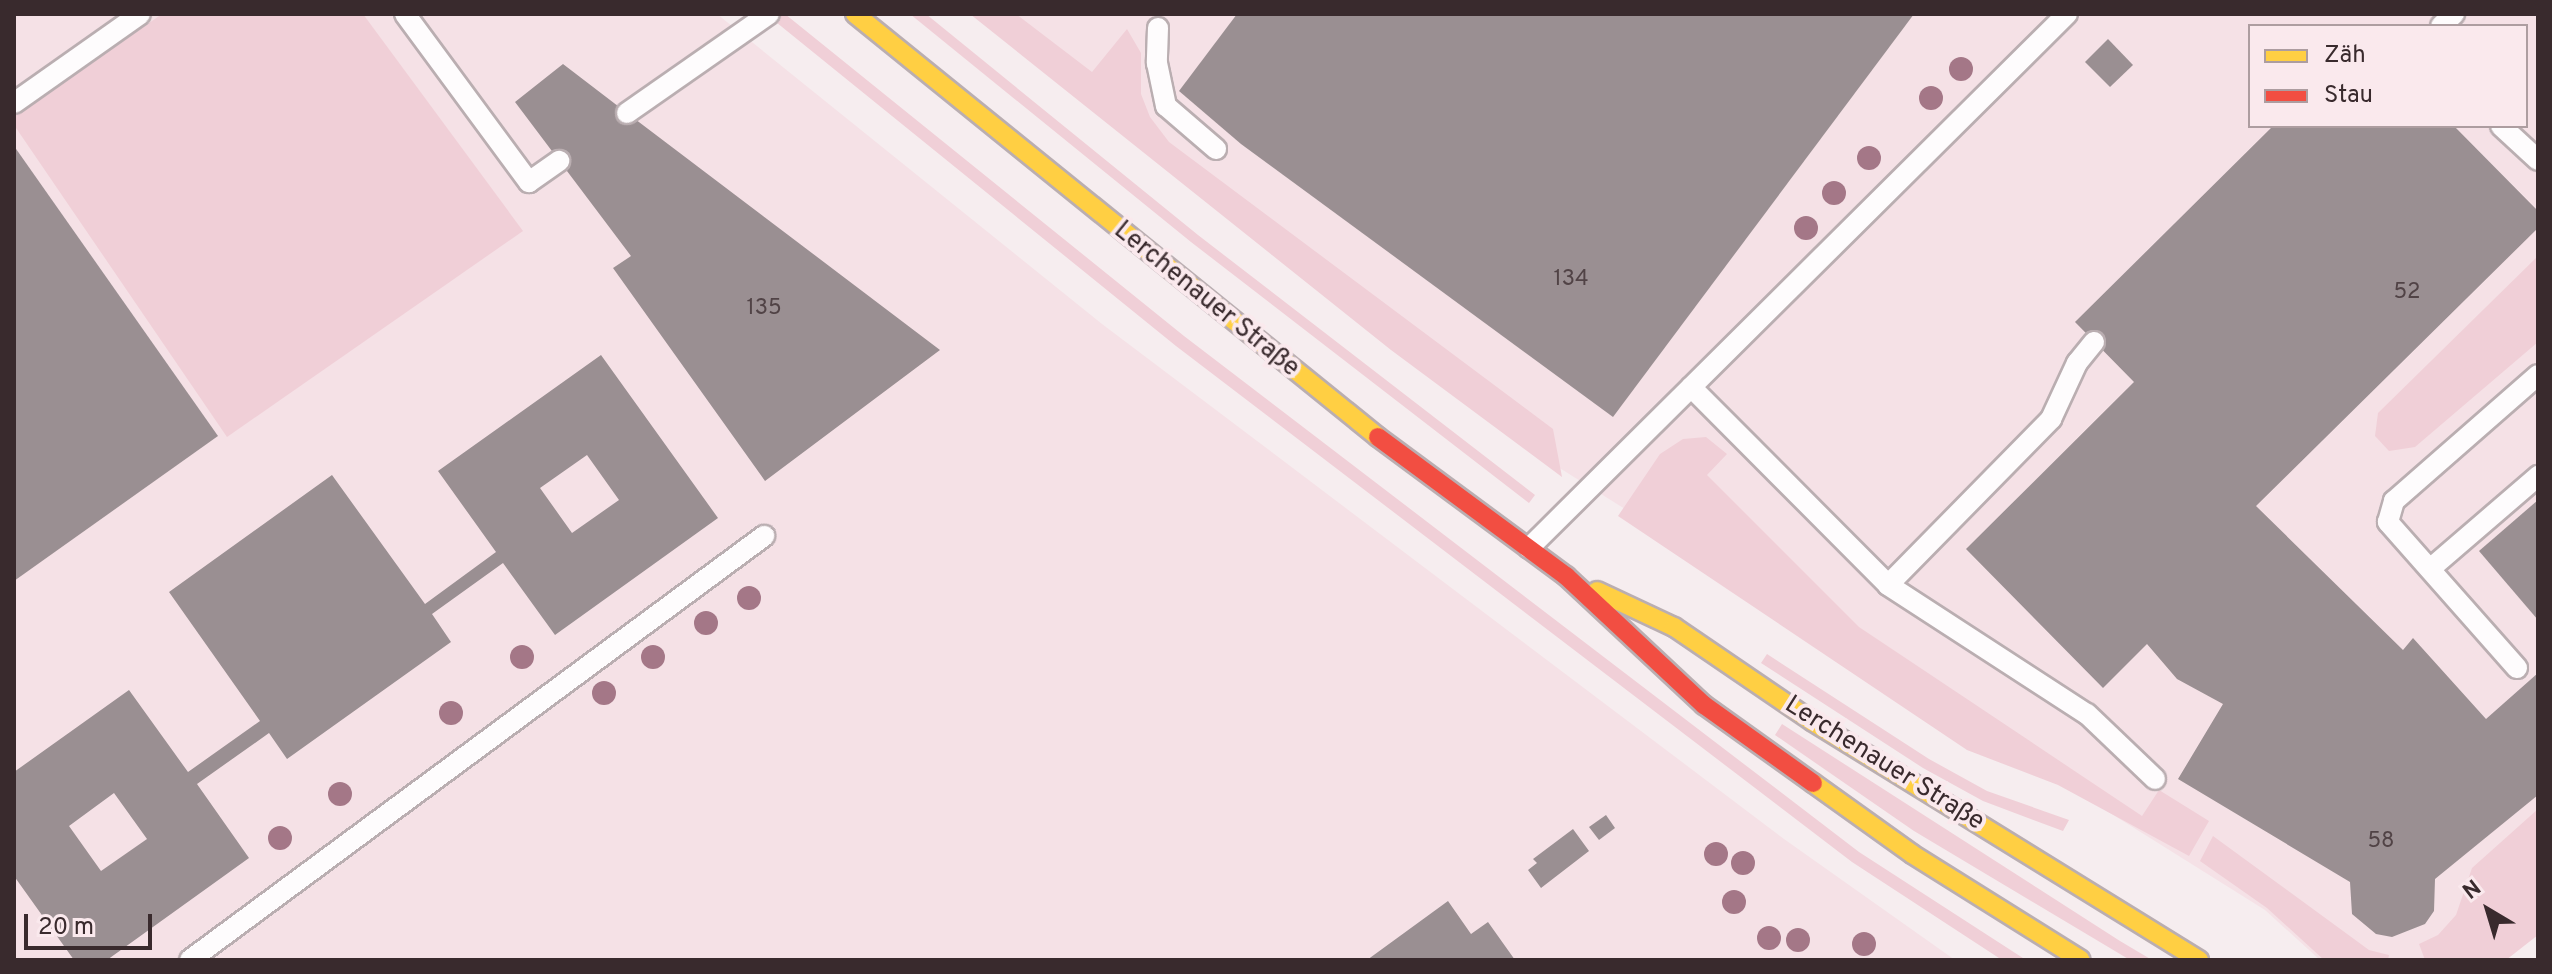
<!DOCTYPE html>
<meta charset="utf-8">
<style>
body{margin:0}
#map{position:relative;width:2552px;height:974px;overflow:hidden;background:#f6edef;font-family:Overpass,sans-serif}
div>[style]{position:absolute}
.built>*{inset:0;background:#f5e1e6}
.green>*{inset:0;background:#f0cfd7}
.building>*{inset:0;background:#9a8f92}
.roads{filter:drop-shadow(2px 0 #baaeb1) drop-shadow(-2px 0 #baaeb1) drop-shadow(0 2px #baaeb1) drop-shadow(0 -2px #baaeb1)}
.lane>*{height:20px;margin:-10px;padding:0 10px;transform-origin:10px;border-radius:10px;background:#fefcfd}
.slow>*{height:18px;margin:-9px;padding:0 9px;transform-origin:9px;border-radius:9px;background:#ffcf43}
.jam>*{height:18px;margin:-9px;padding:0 9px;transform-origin:9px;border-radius:9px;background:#f24e42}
.trees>*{width:24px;height:24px;margin:-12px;border-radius:50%;background:#a47787}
span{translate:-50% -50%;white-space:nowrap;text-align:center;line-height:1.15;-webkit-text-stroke:8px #fae9ed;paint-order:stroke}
.number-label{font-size:22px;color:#514346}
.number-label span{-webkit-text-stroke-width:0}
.street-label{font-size:26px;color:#392a2d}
.frame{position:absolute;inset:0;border:16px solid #392a2d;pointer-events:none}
.legend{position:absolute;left:2248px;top:24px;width:280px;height:104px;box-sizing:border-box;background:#fae9ed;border:2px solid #ad9da0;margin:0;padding:10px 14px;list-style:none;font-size:24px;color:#392a2d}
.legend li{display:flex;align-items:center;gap:16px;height:40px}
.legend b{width:40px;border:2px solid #ad9da0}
.north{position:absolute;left:2448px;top:870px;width:80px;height:80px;-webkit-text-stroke:6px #fae9ed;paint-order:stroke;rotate:322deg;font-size:22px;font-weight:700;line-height:32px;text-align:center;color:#392a2d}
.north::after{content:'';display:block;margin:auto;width:28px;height:36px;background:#392a2d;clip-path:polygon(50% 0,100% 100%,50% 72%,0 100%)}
.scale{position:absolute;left:24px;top:914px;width:128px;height:36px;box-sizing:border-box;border:4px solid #392a2d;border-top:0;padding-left:10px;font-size:24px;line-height:28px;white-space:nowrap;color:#392a2d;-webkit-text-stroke:6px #fae9ed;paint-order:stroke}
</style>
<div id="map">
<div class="built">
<i style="clip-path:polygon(14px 14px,717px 14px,1102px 324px,1784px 839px,1955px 960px,14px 960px)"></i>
<i style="clip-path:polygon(evenodd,980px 14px,2538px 14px,2538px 933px,2506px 960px,2320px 960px,2265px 910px,1550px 462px,980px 14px,2250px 26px,2526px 26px,2526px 126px,2250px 126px,2250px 26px)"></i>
</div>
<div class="green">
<i style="clip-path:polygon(162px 14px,363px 14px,523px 231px,227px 437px,14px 125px,14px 117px)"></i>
<i style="clip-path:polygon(766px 14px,785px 14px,1184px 336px,1859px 852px,2026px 960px,2002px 960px,1852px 862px,1176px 346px)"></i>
<i style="clip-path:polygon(910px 14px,926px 14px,1198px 235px,1535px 495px,1529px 503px,1191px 242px)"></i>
<i style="clip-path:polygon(970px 14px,1016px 14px,1092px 72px,1127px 29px,1141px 53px,1141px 94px,1150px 117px,1169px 142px,1553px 429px,1562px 477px,1391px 350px)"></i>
<i style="clip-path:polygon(2538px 256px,2538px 342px,2415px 447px,2389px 451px,2375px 436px,2378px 413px)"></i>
<i style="clip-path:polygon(1706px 437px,1727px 454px,1707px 475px,1859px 627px,2142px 816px,2159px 790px,2209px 821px,2189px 856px,2058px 785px,1967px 750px,1618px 516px,1660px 454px,1683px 439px)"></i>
<i style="clip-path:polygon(1767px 654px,1929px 759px,1987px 791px,2069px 820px,2063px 831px,1983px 801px,1923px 768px,1761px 663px)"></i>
<i style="clip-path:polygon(1782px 724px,2120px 941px,2152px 960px,2130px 960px,1914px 831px,1775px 735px)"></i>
<i style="clip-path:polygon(2538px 809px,2538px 935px,2506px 960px,2425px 960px,2419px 944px,2438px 935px,2456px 915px,2472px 868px)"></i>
<i style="clip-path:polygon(2213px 836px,2369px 950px,2389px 955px,2388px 960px,2324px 960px,2267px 908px,2200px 861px)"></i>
</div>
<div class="building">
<i style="clip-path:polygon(1237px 14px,1914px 14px,1613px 417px,1241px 144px,1179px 91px)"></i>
<i style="clip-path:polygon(2108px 39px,2133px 65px,2110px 87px,2085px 62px)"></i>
<i style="clip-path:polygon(563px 64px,627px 113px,940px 350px,765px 481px,613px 268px,631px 256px,515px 102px)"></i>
<i style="clip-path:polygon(2273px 126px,2454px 126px,2538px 211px,2538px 228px,2256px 506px,2403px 650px,2413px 638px,2486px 719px,2538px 673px,2538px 795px,2435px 879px,2434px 911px,2425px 924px,2392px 937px,2376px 934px,2352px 914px,2350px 882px,2178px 779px,2223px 704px,2177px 679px,2147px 644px,2103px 688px,1966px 549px,2134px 382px,2075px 322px)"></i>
<i style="clip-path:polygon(14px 146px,218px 436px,14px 581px)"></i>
<i style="clip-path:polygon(evenodd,601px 355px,718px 518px,555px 635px,503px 563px,432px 614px,451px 642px,287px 759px,269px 733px,197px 784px,249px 858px,107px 960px,74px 960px,14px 876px,14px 772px,129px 690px,188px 772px,260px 721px,169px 592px,332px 475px,425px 604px,496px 552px,438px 471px,601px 355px,587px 455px,619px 500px,572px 533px,540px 488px,587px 455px,601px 355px,114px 793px,147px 839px,101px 871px,69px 826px,114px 793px)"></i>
<i style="clip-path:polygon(2538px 500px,2538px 620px,2479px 551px)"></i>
<i style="clip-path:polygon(1606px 815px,1615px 828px,1599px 840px,1589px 827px)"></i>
<i style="clip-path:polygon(1573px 829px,1589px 851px,1541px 888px,1528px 870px,1537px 863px,1533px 859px)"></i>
<i style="clip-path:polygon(1448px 901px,1471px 934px,1488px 922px,1515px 960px,1367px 960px)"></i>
</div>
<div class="roads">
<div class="lane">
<i style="left:405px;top:14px;width:209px;rotate:53.6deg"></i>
<i style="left:529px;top:182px;width:37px;rotate:-35deg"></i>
<i style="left:2441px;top:26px;width:18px;rotate:-43deg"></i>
<i style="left:1158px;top:28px;width:35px;rotate:92deg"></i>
<i style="left:1157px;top:63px;width:44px;rotate:78.2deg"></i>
<i style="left:1166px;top:106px;width:66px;rotate:40.7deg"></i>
<i style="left:14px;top:103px;width:154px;rotate:-35.2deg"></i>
<i style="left:627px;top:113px;width:173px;rotate:-34.9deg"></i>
<i style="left:2501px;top:126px;width:50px;rotate:42.6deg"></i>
<i style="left:1691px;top:387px;width:279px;rotate:45.1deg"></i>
<i style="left:1888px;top:585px;width:237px;rotate:33deg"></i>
<i style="left:2087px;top:714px;width:94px;rotate:43.7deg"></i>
<i style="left:1529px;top:548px;width:758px;rotate:-44.79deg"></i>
<i style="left:2430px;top:569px;width:143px;rotate:-40.7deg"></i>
<i style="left:1888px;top:585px;width:233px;rotate:-45.5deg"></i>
<i style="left:2051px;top:419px;width:62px;rotate:-65.1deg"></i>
<i style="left:2077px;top:363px;width:27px;rotate:-51deg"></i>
<i style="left:2517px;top:668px;width:195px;rotate:-131.5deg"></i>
<i style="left:2388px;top:522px;width:22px;rotate:-74deg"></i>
<i style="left:2394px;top:501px;width:191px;rotate:-41.2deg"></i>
<i style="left:190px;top:960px;width:714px;rotate:-36.45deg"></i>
</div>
<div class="slow">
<i style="left:855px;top:14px;width:673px;rotate:38.97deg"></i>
<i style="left:1597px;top:591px;width:85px;rotate:25.1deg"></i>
<i style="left:1674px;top:627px;width:167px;rotate:34.3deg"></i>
<i style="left:1812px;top:721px;width:455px;rotate:31.7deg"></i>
<i style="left:1813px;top:783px;width:122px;rotate:35.6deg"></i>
<i style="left:1912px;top:854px;width:199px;rotate:32.1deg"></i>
</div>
<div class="jam">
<i style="left:1378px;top:437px;width:234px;rotate:36.5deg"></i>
<i style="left:1566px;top:576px;width:189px;rotate:43.1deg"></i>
<i style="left:1704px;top:705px;width:134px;rotate:35.6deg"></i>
</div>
</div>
<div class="trees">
<i style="left:1961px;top:69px"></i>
<i style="left:1931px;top:98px"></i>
<i style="left:1869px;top:158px"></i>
<i style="left:1834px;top:193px"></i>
<i style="left:1806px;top:228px"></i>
<i style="left:749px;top:598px"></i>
<i style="left:706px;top:623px"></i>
<i style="left:522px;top:657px"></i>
<i style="left:653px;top:657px"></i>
<i style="left:604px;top:693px"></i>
<i style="left:451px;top:713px"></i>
<i style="left:340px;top:794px"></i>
<i style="left:280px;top:838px"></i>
<i style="left:1716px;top:854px"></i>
<i style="left:1743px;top:863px"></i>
<i style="left:1734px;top:902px"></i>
<i style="left:1769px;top:938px"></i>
<i style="left:1798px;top:940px"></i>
<i style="left:1864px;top:944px"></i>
</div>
<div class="number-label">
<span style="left:1571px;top:280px">134</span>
<span style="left:2407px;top:293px">52</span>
<span style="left:764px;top:309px">135</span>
<span style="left:2381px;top:842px">58</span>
</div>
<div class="street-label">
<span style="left:1206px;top:300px;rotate:39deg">Lerchenauer Straße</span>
<span style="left:1884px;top:764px;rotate:32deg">Lerchenauer Straße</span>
</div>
<div class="frame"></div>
<ul class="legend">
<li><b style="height:10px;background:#ffcf43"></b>Zäh</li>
<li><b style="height:10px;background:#f24e42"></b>Stau</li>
</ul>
<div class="north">N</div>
<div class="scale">20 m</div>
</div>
